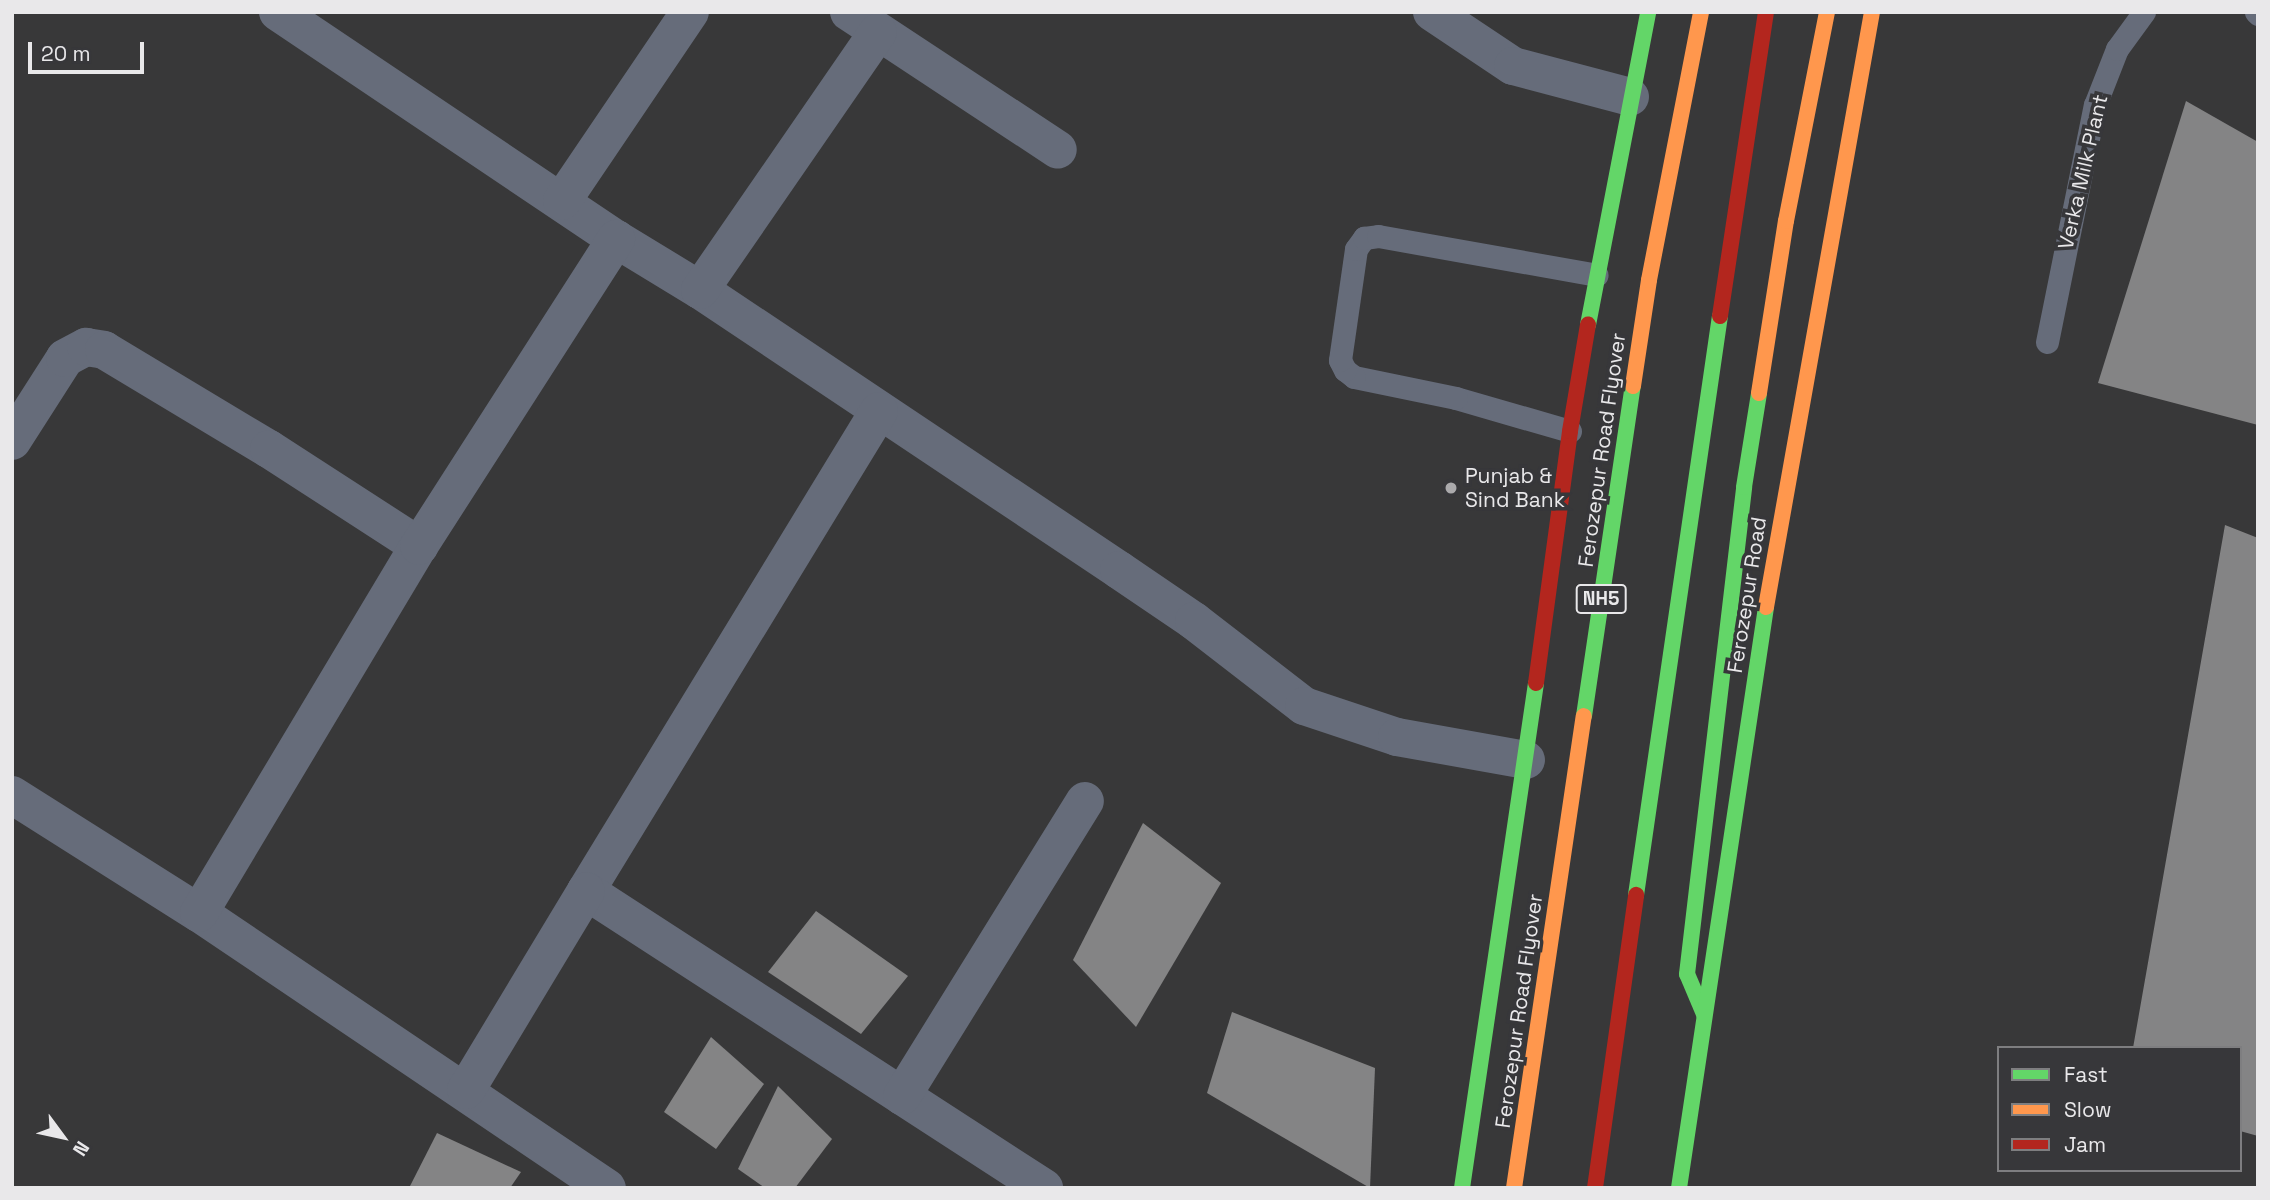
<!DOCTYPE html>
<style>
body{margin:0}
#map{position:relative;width:2270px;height:1200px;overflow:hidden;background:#383839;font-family:"Space Grotesk",sans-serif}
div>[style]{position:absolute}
.building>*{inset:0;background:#848485}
.lane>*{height:23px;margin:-11.5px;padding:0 11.5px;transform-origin:11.5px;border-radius:11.5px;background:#666c7a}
.street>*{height:38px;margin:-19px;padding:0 19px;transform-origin:19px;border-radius:19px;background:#666c7a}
.fast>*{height:16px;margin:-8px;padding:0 8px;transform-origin:8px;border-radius:8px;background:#63d668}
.slow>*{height:16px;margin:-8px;padding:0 8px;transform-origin:8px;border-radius:8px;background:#ff974d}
.jam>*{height:16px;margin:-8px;padding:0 8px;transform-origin:8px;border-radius:8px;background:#b3261e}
.dots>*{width:19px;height:19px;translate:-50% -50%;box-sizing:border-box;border:4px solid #37373a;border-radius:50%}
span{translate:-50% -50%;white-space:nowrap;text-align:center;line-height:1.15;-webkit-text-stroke:7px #37373a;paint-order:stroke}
.shield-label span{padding:2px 5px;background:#37373a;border:2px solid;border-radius:5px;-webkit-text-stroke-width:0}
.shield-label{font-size:19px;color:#e9e8ea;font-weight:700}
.street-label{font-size:21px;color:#e9e8ea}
.poi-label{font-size:21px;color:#e9e8ea}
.left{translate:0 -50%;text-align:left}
.frame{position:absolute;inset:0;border:14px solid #e9e8ea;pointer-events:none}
.legend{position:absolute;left:1997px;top:1046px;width:245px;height:126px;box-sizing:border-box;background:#37373a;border:2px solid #7e7e80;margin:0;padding:9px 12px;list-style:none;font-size:21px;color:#e9e8ea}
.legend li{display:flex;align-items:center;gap:14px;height:35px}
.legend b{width:35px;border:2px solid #7e7e80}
.north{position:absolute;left:28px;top:1102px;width:70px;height:70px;-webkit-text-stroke:5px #37373a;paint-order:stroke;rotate:123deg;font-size:19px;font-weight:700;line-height:28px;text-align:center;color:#e9e8ea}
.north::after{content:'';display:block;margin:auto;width:24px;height:32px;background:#e9e8ea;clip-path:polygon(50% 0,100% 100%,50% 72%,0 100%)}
.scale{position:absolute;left:28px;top:42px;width:116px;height:32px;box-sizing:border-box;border:4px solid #e9e8ea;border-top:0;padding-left:9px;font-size:21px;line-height:24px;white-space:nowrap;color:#e9e8ea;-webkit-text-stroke:5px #37373a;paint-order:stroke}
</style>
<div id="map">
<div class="building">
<i style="clip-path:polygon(2186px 101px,2258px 142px,2258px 425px,2098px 383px)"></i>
<i style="clip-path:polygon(2225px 525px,2258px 538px,2258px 1136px,2240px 1131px,2240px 1048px,2133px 1048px)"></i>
<i style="clip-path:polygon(1143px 823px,1221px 883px,1136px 1027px,1073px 960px)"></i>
<i style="clip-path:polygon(816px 911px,908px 976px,861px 1034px,768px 972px)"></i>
<i style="clip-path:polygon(1232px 1012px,1375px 1068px,1370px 1188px,1207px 1093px)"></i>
<i style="clip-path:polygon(711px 1037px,764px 1084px,716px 1149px,664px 1112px)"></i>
<i style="clip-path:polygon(778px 1086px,832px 1139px,795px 1188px,765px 1188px,738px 1169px)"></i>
<i style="clip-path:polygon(437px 1133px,521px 1172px,510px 1188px,409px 1188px)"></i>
</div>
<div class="lane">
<i style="left:2256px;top:12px;width:3px;rotate:45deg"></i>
<i style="left:2047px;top:342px;width:242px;rotate:-78.6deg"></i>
<i style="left:2095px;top:105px;width:60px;rotate:-68.6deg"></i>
<i style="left:2117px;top:49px;width:46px;rotate:-53.9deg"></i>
<i style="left:1570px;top:431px;width:119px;rotate:-163.9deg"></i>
<i style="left:1456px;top:398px;width:104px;rotate:-168.4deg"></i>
<i style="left:1354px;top:377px;width:11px;rotate:-142deg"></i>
<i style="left:1345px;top:370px;width:11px;rotate:-117deg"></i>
<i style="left:1340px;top:360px;width:112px;rotate:-81.8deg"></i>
<i style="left:1356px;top:249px;width:14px;rotate:-54deg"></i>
<i style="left:1364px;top:238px;width:14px;rotate:-8deg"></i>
<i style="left:1378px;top:236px;width:222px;rotate:10.1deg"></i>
</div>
<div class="street">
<i style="left:278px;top:12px;width:407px;rotate:33.9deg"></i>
<i style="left:616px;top:239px;width:98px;rotate:31.3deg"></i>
<i style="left:700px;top:290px;width:504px;rotate:33.75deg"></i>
<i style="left:1119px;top:570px;width:91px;rotate:34.2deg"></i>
<i style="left:1194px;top:621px;width:139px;rotate:37.7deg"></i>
<i style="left:1304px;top:706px;width:98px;rotate:18.4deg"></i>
<i style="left:1397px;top:737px;width:131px;rotate:10.1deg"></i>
<i style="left:849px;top:12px;width:250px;rotate:33.4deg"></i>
<i style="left:1432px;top:12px;width:97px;rotate:33.7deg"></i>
<i style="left:1513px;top:66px;width:121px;rotate:14.8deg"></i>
<i style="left:562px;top:201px;width:228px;rotate:-55.9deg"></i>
<i style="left:700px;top:290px;width:313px;rotate:-55.4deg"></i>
<i style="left:879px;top:411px;width:562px;rotate:121.4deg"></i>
<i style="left:586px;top:891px;width:546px;rotate:32.96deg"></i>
<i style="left:12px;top:441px;width:98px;rotate:-57.4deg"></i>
<i style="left:65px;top:358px;width:24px;rotate:-28deg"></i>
<i style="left:86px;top:347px;width:18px;rotate:9deg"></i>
<i style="left:104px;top:350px;width:192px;rotate:31deg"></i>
<i style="left:269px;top:449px;width:179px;rotate:32.9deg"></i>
<i style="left:12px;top:795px;width:221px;rotate:32.3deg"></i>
<i style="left:199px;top:913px;width:492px;rotate:34deg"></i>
<i style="left:199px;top:913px;width:428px;rotate:-59.1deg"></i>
<i style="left:419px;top:546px;width:365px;rotate:-57.3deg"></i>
<i style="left:466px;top:1090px;width:232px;rotate:-58.9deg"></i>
<i style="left:902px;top:1096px;width:347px;rotate:-58.2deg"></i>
</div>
<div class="fast">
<i style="left:1588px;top:325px;width:319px;rotate:-79.1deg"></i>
<i style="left:1584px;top:716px;width:334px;rotate:-81.6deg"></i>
<i style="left:1636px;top:895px;width:585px;rotate:-81.75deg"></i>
<i style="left:1704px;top:1014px;width:43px;rotate:-113deg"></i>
<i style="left:1687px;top:974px;width:490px;rotate:-83.3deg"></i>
<i style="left:1744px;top:487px;width:95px;rotate:-80.9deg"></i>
<i style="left:1462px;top:1188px;width:510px;rotate:-81.66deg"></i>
<i style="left:1679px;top:1188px;width:587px;rotate:-81.48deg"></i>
</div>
<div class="slow">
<i style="left:1633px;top:386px;width:107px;rotate:-81.4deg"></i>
<i style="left:1649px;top:280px;width:273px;rotate:-79deg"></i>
<i style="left:1759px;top:393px;width:174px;rotate:-81.1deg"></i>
<i style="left:1786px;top:221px;width:213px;rotate:-78.9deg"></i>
<i style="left:1766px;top:607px;width:604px;rotate:-79.9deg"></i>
<i style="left:1514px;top:1188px;width:477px;rotate:-81.6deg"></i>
</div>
<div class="jam">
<i style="left:1720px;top:316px;width:307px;rotate:-81.4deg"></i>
<i style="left:1536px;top:683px;width:254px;rotate:-82.3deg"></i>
<i style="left:1570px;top:431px;width:108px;rotate:-80.4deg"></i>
<i style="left:1595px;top:1188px;width:296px;rotate:-82deg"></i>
</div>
<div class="dots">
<i style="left:1451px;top:488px;background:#abaaac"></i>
</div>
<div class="shield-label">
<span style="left:1601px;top:599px">NH5</span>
</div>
<div class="street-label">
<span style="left:2083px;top:172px;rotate:-77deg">Verka Milk Plant</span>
<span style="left:1602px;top:450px;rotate:-82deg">Ferozepur Road Flyover</span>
<span style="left:1747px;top:595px;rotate:-81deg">Ferozepur Road</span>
<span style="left:1519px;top:1011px;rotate:-82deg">Ferozepur Road Flyover</span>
</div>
<div class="poi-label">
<span class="left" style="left:1465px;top:488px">Punjab &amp;<br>Sind Bank</span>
</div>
<div class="frame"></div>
<ul class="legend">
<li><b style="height:9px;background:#63d668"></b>Fast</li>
<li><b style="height:9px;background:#ff974d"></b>Slow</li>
<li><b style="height:9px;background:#b3261e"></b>Jam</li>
</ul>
<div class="north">N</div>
<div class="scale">20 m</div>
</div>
